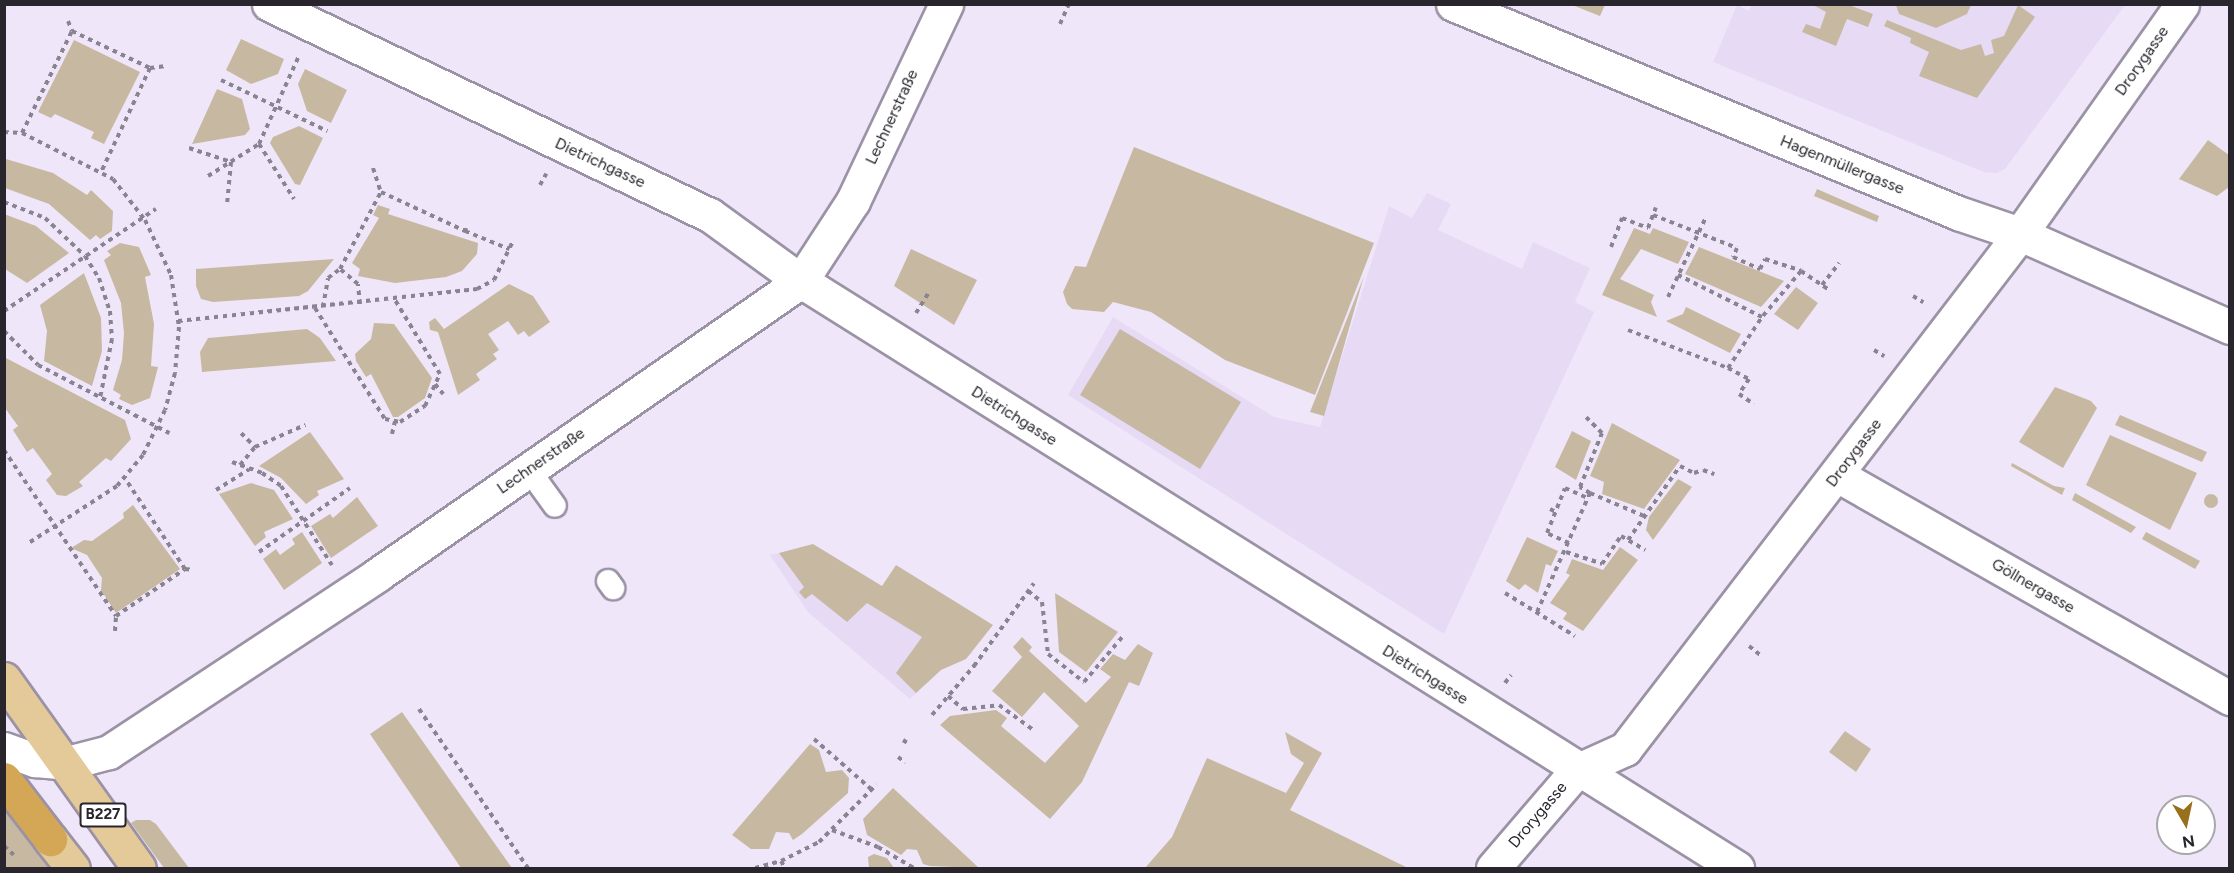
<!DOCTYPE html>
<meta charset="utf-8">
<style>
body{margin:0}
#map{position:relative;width:2234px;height:873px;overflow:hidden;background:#efe6fa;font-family:Figtree,sans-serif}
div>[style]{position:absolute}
.built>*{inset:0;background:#e6daf5}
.green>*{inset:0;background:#c7b9a1}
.round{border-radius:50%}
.path>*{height:4px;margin-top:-2px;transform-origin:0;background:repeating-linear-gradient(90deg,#8a8492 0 4.5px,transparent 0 9px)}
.roads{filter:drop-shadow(2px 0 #9b92a5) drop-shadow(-2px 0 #9b92a5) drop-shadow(0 2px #9b92a5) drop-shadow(0 -2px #9b92a5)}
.service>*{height:22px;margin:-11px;padding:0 11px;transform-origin:11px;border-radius:11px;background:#fff}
.minor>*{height:33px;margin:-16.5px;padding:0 16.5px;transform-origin:16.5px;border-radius:16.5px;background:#fff}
.primary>*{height:33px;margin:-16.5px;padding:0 16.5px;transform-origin:16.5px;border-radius:16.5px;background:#e5ca99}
.motorway>*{height:33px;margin:-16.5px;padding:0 16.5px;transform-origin:16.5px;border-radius:16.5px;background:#d3a755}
span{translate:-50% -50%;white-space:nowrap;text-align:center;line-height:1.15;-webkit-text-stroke:5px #fff;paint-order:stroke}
.shield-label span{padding:2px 4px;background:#fff;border:2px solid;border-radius:4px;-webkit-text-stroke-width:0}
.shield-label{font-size:15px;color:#28252c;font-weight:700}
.street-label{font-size:16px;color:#28252c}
.frame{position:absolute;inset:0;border:6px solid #28252c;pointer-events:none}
.north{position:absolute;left:2156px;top:795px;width:60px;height:60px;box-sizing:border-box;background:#fff;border:2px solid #a9a8ab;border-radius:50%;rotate:171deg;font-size:16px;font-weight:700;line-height:24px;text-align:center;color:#28252c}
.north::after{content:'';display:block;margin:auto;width:21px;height:27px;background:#98701b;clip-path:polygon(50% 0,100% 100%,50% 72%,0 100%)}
</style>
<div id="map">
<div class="built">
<i style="clip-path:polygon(1752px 4px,2125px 5px,2005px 169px,1997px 173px,1984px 172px,1713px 62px,1737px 5px,1749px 11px)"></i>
<i style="clip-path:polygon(1427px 193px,1451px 204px,1438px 230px,1522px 269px,1533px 242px,1590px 268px,1575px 302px,1594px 312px,1444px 634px,1068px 395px,1113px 317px,1274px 417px,1320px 427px,1389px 206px,1412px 218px)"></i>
<i style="clip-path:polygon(779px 553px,973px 653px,941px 670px,910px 699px,808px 612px,770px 555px)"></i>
</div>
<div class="green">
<i style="clip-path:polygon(1572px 5px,1605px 5px,1600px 16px)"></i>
<i style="clip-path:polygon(1813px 5px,1849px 5px,1873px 14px,1868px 27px,1847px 19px,1836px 46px,1802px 32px,1806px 24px,1820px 29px,1826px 12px)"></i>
<i style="clip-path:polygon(1896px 5px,1896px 4px,1971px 5px,1967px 14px,1936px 28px,1899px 14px)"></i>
<i style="clip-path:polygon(2018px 5px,2035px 17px,1977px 98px,1919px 76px,1929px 52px,1910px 43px,1911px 38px,1884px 26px,1887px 20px,1961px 50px,1981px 44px,1985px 56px,1994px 53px,1991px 40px,2004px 36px)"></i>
<i style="clip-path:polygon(241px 39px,284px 59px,278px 74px,251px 84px,226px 70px)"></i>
<i style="clip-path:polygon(74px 40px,140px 72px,104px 144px,91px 138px,94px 132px,55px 114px,51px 118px,38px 112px)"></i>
<i style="clip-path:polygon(305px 69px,347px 90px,331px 123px,307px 111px,298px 84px)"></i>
<i style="clip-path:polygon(217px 89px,242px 99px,250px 129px,245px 135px,192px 144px)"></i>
<i style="clip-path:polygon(299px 126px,323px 138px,300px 185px,295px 184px,270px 143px,273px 137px)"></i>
<i style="clip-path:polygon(2208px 140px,2229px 155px,2229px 187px,2217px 196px,2179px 179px)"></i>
<i style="clip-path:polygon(1134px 147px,1374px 243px,1315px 395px,1225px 360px,1151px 312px,1113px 302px,1104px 312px,1072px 309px,1067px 304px,1063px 292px,1075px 266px,1086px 267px)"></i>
<i style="clip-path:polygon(5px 151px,6px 159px,53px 173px,87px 195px,91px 190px,113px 211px,112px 231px,100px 239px,96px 235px,90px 240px,49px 204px,5px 188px)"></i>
<i style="clip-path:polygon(1817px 189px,1879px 216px,1877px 222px,1814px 196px)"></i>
<i style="clip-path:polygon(378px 205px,390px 209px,388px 214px,478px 243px,477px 254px,462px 271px,446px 277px,395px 283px,358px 276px,360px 269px,352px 263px,379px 218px,373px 215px)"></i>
<i style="clip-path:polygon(4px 214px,36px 226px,69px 253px,27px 283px,5px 269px)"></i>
<i style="clip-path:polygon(1634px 228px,1650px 234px,1653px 228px,1689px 242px,1678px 264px,1641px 249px,1620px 279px,1654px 295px,1651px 302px,1657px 317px,1602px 295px)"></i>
<i style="clip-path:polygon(120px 243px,139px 247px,151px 275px,145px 277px,154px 324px,151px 366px,158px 367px,150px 398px,132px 405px,119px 399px,121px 395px,113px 390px,122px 360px,124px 333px,121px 303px,104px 260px,111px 255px,107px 251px)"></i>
<i style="clip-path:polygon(1699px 247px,1784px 281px,1761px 307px,1685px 274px)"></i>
<i style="clip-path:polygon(911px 249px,977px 280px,954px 325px,894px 286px)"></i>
<i style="clip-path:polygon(334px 259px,308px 291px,299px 296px,213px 302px,201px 299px,196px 286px,196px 269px)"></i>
<i style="clip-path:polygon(84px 273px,101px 318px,102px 351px,92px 386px,44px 361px,47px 331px,40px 305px)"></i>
<i style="clip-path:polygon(1364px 276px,1324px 416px,1310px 412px)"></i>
<i style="clip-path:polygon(509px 284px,533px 296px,550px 322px,529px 337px,524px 331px,518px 335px,508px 321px,488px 334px,499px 350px,493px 354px,497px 359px,476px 374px,480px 380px,458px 395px,438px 332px,430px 330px,429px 322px,435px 318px,444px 329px)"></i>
<i style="clip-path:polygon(1796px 287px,1818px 303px,1798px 330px,1774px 314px)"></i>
<i style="clip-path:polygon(1686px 307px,1741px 334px,1730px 353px,1666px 321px,1683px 314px)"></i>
<i style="clip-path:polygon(374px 323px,394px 324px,432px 378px,425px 398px,398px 417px,393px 417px,371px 374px,366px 377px,356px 361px,355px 354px,371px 339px)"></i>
<i style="clip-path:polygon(307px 329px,320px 338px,336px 361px,202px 372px,200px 352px,208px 338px)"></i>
<i style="clip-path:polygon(1120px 329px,1241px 402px,1200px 469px,1080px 395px)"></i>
<i style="clip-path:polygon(4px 357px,125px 420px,131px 439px,111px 461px,106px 458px,79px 482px,83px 486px,66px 496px,57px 495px,46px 480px,52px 474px,33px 448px,27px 452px,13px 430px,18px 426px,5px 408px)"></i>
<i style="clip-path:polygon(2055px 387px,2091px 401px,2097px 408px,2063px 468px,2019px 442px)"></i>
<i style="clip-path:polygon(2120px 415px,2207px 452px,2202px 462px,2115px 425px)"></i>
<i style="clip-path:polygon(1612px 423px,1680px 460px,1644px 509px,1602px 494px,1604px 482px,1590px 476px)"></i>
<i style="clip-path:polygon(1572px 431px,1591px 441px,1576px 480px,1555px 467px)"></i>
<i style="clip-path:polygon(310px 432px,344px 479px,317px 491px,319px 495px,306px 504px,281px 478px,259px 466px)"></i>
<i style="clip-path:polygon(2110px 435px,2197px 473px,2170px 530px,2086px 485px)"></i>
<i style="clip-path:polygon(2012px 463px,2054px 486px,2065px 488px,2062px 495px,2011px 466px)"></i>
<i style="clip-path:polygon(1678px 479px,1692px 487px,1653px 540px,1646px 530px,1649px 517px)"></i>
<i style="clip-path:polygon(251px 483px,274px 490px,293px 519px,264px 532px,266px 537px,255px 546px,219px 494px)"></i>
<i style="clip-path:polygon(2075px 493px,2136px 527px,2131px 533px,2072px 500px)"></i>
<i class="round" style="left:2204px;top:494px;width:14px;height:14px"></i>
<i style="clip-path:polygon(357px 497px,378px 526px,331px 558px,311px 526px,330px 514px,333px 518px)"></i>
<i style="clip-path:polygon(133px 505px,180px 569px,116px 613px,101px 590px,102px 578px,87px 555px,71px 548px,84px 540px,92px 541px,124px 518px,123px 513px)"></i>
<i style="clip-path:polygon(302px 532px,322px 563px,284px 590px,263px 559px,276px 549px,280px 555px,295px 544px,292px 539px)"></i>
<i style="clip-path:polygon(2146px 532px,2200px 561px,2195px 569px,2142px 539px)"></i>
<i style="clip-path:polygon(1527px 537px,1558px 551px,1551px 566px,1546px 564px,1538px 593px,1525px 584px,1519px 590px,1506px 581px)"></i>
<i style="clip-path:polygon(813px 544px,882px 586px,896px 565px,993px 625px,966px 659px,941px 670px,916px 693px,896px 673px,922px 637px,867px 603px,847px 622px,812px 594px,805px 599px,799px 592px,804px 587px,779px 553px)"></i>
<i style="clip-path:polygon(1620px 547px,1638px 560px,1583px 631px,1563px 619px,1567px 613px,1550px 603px,1570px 575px,1566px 573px,1572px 559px,1603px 570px)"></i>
<i style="clip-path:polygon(1055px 593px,1118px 632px,1086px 672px,1059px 652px)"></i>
<i style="clip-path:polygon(1022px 637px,1032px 647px,1029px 651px,1086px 703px,1111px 677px,1100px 669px,1113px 654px,1125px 660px,1138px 644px,1153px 653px,1139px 686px,1129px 682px,1082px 782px,1050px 819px,940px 725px,950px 716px,996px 710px,1007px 718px,1001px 726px,1045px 763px,1079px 726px,1044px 692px,1022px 717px,992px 691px,1022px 657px,1013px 647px)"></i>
<i style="clip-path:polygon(402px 712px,512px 868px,461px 868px,370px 734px)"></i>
<i style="clip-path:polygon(1845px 731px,1871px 749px,1856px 772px,1829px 752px)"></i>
<i style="clip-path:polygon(1285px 732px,1322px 753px,1290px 810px,1408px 868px,1145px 868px,1172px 837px,1207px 758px,1286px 793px,1304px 763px,1291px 754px)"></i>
<i style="clip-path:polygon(810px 744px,819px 750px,826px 772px,842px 770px,849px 778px,848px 793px,802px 834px,793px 840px,789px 833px,776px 832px,769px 849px,751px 849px,732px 835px)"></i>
<i style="clip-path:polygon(893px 788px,979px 868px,930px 866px,923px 864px,917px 850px,907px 849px,901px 855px,867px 835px,863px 819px)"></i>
<i style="clip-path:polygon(4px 809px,5px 809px,49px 868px,5px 868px)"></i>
<i style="clip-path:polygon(136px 820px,150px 820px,156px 824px,189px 868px,164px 868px,131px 823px)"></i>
<i style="clip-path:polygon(874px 854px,887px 858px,894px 868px,869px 868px,868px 857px)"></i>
</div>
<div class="path">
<i style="left:68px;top:21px;width:11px;rotate:68deg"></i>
<i style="left:1060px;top:24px;width:22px;rotate:-66deg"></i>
<i style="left:150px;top:68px;width:16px;rotate:-7deg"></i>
<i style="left:221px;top:80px;width:118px;rotate:25.7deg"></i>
<i style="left:4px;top:132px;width:18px;rotate:3deg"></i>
<i style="left:22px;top:133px;width:102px;rotate:26.8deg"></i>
<i style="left:113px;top:179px;width:52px;rotate:52deg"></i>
<i style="left:145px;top:220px;width:61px;rotate:64.7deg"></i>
<i style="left:171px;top:275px;width:53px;rotate:81.3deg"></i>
<i style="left:179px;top:327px;width:46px;rotate:95deg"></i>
<i style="left:175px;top:373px;width:38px;rotate:105deg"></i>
<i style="left:165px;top:410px;width:50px;rotate:116.1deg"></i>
<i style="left:143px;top:455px;width:40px;rotate:130deg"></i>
<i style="left:117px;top:486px;width:107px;rotate:147.2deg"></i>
<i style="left:22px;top:133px;width:114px;rotate:-63.9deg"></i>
<i style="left:72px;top:31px;width:86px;rotate:25.4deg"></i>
<i style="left:150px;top:68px;width:115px;rotate:115.2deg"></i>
<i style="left:259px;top:144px;width:65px;rotate:57.5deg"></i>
<i style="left:189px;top:148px;width:44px;rotate:18.4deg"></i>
<i style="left:231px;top:162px;width:42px;rotate:95.4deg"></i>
<i style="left:373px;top:168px;width:25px;rotate:72deg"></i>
<i style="left:381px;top:192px;width:93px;rotate:24.9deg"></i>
<i style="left:208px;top:176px;width:60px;rotate:-32.1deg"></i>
<i style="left:259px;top:144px;width:97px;rotate:-65.6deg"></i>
<i style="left:540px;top:185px;width:13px;rotate:-61deg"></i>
<i style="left:4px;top:202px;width:44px;rotate:21.3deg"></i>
<i style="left:45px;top:218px;width:55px;rotate:43.5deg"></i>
<i style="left:85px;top:256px;width:26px;rotate:58deg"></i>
<i style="left:99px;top:278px;width:35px;rotate:72deg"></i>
<i style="left:110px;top:311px;width:28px;rotate:86deg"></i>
<i style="left:112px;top:339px;width:60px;rotate:101.5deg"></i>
<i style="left:1653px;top:215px;width:90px;rotate:21.4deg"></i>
<i style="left:1737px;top:248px;width:10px;rotate:114deg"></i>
<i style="left:1733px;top:257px;width:30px;rotate:24deg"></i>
<i style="left:1760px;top:269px;width:11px;rotate:-63deg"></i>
<i style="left:1765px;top:259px;width:38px;rotate:18deg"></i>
<i style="left:1801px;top:271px;width:60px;rotate:130.3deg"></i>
<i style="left:1762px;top:317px;width:94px;rotate:-153.4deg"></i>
<i style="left:466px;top:228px;width:3px;rotate:108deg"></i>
<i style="left:465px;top:231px;width:48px;rotate:22.2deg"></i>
<i style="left:1611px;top:247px;width:31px;rotate:-69deg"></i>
<i style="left:1622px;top:218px;width:28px;rotate:21deg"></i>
<i style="left:1648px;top:228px;width:22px;rotate:-69deg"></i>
<i style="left:1801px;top:271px;width:32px;rotate:34deg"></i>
<i style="left:1822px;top:285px;width:28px;rotate:-52deg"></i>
<i style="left:1913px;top:296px;width:12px;rotate:31deg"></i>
<i style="left:1668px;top:297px;width:86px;rotate:-64.6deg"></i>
<i style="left:360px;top:304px;width:20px;rotate:-96deg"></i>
<i style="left:358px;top:284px;width:23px;rotate:-140deg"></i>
<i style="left:340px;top:269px;width:87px;rotate:-62deg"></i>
<i style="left:323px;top:307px;width:29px;rotate:-80deg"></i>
<i style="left:328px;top:278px;width:15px;rotate:-37deg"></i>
<i style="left:315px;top:308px;width:131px;rotate:57.8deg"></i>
<i style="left:385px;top:419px;width:15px;rotate:11deg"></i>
<i style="left:400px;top:422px;width:30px;rotate:-33deg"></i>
<i style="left:425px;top:406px;width:35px;rotate:-65deg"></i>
<i style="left:440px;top:374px;width:87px;rotate:-121.3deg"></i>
<i style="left:4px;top:311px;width:183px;rotate:-33.9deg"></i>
<i style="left:916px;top:313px;width:25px;rotate:-58deg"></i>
<i style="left:178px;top:321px;width:301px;rotate:-6.1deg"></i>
<i style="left:477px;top:289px;width:19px;rotate:-28deg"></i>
<i style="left:494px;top:280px;width:43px;rotate:-64deg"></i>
<i style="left:1628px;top:330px;width:107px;rotate:20.8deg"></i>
<i style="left:1728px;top:368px;width:61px;rotate:-56.3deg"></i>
<i style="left:4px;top:331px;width:48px;rotate:45deg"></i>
<i style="left:38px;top:365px;width:148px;rotate:27.4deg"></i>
<i style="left:1874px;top:350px;width:12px;rotate:31deg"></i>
<i style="left:1728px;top:368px;width:24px;rotate:28deg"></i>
<i style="left:1749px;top:379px;width:18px;rotate:124deg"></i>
<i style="left:1739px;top:394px;width:18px;rotate:34deg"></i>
<i style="left:435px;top:384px;width:13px;rotate:51deg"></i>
<i style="left:241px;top:433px;width:20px;rotate:45deg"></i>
<i style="left:392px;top:434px;width:13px;rotate:-77deg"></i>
<i style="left:4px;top:450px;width:200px;rotate:56deg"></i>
<i style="left:116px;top:616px;width:83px;rotate:-34.3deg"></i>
<i style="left:185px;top:569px;width:110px;rotate:-123.5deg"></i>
<i style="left:232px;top:462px;width:32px;rotate:20deg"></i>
<i style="left:262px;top:473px;width:23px;rotate:34deg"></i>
<i style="left:281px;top:486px;width:94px;rotate:57.2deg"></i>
<i style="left:240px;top:465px;width:23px;rotate:-50deg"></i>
<i style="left:255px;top:447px;width:55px;rotate:-23.7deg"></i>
<i style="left:216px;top:490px;width:39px;rotate:-32deg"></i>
<i style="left:1590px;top:493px;width:59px;rotate:23.1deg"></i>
<i style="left:1550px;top:509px;width:7px;rotate:27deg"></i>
<i style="left:1628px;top:540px;width:90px;rotate:-54.9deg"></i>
<i style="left:1680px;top:466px;width:16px;rotate:27deg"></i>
<i style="left:1694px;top:473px;width:9px;rotate:-18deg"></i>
<i style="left:1703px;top:470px;width:12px;rotate:20deg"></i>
<i style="left:1569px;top:543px;width:24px;rotate:-156deg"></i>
<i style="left:1547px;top:533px;width:48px;rotate:-68.2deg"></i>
<i style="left:1565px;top:488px;width:24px;rotate:24deg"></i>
<i style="left:259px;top:552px;width:111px;rotate:-35.1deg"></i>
<i style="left:1566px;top:552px;width:38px;rotate:18deg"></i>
<i style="left:1602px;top:564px;width:34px;rotate:-56deg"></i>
<i style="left:1621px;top:536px;width:28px;rotate:30deg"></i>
<i style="left:185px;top:569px;width:9px;rotate:6deg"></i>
<i style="left:1028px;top:591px;width:18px;rotate:38deg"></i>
<i style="left:1042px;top:602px;width:52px;rotate:83.4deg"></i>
<i style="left:1048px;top:654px;width:46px;rotate:37.9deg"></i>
<i style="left:1084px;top:682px;width:62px;rotate:-49.6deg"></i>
<i style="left:1505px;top:593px;width:82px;rotate:31.6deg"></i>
<i style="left:1537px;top:612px;width:130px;rotate:-66deg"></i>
<i style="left:1590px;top:493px;width:12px;rotate:-149deg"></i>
<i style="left:1580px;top:487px;width:58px;rotate:-67.8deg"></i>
<i style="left:1602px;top:433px;width:25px;rotate:-135deg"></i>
<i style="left:115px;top:631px;width:15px;rotate:-86deg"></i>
<i style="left:1749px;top:646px;width:14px;rotate:39deg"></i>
<i style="left:1505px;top:683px;width:10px;rotate:-53deg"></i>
<i style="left:948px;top:696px;width:20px;rotate:41deg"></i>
<i style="left:963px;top:709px;width:36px;rotate:-6deg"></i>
<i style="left:999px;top:705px;width:41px;rotate:36deg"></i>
<i style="left:419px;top:709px;width:193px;rotate:55.6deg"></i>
<i style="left:932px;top:715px;width:65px;rotate:-49.4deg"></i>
<i style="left:974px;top:666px;width:102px;rotate:-54.1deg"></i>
<i style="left:814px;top:739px;width:77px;rotate:41.3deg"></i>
<i style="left:903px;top:740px;width:7px;rotate:34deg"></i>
<i style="left:898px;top:757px;width:9px;rotate:36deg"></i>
<i style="left:832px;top:830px;width:49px;rotate:20.3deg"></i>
<i style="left:878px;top:847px;width:42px;rotate:30.3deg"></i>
<i style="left:4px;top:846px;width:13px;rotate:42deg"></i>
<i style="left:781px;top:861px;width:8px;rotate:60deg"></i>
<i style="left:755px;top:868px;width:27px;rotate:-15deg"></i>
<i style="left:781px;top:861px;width:42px;rotate:-26.6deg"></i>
<i style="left:819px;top:842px;width:81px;rotate:-45deg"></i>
</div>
<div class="roads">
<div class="service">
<i style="left:529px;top:470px;width:44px;rotate:54.2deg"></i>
<i style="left:608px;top:581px;width:9px;rotate:54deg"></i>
</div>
<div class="minor">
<i style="left:269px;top:4px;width:489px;rotate:25.6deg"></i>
<i style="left:710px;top:215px;width:112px;rotate:36deg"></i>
<i style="left:801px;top:281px;width:1105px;rotate:32.09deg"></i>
<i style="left:1453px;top:4px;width:547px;rotate:22.48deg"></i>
<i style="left:1958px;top:213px;width:65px;rotate:18.7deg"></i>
<i style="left:2020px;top:234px;width:230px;rotate:23.9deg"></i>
<i style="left:1837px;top:475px;width:452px;rotate:29.6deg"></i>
<i style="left:4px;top:749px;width:33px;rotate:20deg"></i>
<i style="left:35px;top:760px;width:32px;rotate:5deg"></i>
<i style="left:67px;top:763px;width:43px;rotate:-14.7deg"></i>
<i style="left:109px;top:752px;width:321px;rotate:-33.4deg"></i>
<i style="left:377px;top:575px;width:516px;rotate:-34.74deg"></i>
<i style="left:801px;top:281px;width:95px;rotate:-57deg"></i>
<i style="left:853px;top:201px;width:218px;rotate:-64.7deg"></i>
<i style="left:1493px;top:868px;width:128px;rotate:-49.4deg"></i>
<i style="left:1576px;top:771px;width:54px;rotate:-24.2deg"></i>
<i style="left:1625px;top:749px;width:649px;rotate:-52.51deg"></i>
<i style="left:2020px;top:234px;width:281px;rotate:-54.8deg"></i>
</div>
<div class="primary">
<i style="left:4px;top:679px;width:232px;rotate:54.5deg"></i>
<i style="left:50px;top:839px;width:37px;rotate:52deg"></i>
</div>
<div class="motorway">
<i style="left:4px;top:779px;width:76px;rotate:52.5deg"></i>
</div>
</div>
<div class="shield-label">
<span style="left:103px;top:815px">B227</span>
</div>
<div class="street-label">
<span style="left:2142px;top:61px;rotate:-55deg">Drorygasse</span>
<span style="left:892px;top:117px;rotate:-65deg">Lechnerstraße</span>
<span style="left:600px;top:163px;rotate:25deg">Dietrichgasse</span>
<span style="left:1842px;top:165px;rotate:22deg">Hagenmüllergasse</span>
<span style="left:1014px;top:416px;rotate:32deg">Dietrichgasse</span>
<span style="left:1854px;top:453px;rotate:-53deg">Drorygasse</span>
<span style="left:541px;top:461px;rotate:-35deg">Lechnerstraße</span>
<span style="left:2033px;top:586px;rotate:30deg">Göllnergasse</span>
<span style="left:1425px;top:675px;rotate:32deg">Dietrichgasse</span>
<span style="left:1538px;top:815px;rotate:-50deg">Drorygasse</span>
</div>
<div class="frame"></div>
<div class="north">N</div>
</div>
